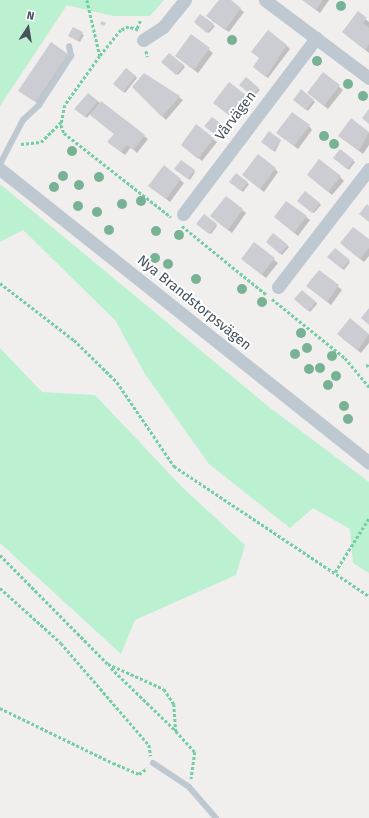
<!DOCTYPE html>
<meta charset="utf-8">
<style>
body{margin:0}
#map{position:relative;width:369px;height:818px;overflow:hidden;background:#f1eeee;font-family:"Fira Sans",sans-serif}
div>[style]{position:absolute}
.green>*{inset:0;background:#bbf0d0}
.shadow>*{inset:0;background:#0003}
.building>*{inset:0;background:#cbcdd3}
.path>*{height:2.5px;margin-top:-1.25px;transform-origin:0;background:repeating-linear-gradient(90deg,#72cfa3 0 3px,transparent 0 5px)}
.service>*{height:6px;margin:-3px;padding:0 3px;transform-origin:3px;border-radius:3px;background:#bec8d1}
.minor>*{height:13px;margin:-6.5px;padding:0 6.5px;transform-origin:6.5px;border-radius:6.5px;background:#bec8d1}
.trees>*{width:10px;height:10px;margin:-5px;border-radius:50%;background:#77b295}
span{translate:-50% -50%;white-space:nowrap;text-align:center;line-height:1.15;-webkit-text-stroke:4px #fff;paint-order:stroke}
.street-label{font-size:14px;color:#46515c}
.north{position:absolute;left:8px;top:8px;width:40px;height:40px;-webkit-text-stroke:3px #fff;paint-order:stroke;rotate:12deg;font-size:11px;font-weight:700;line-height:16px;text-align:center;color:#46515c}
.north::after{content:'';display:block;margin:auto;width:14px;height:18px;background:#46515c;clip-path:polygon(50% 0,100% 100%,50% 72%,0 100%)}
</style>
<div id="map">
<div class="green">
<i style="clip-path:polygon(0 0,164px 0,150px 16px,113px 16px,67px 5px,0 106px)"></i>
<i style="clip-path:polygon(0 184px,269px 407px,369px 482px,369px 573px,353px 563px,350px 529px,313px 508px,290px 528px,209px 464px,145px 374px,115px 320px,23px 230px,0 242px)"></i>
<i style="clip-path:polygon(0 348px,42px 392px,95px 395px,182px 487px,245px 545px,236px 575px,135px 620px,121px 654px,0 543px)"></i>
</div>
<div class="shadow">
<i style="clip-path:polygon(220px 0,229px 0,244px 12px,229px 32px,211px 20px)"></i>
<i style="clip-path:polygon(303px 0,329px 0,320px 13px)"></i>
<i style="clip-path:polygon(358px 13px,369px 22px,369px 53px,346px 35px)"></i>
<i style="clip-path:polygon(196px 24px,213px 25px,215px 26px,209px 33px)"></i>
<i style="clip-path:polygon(74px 28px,84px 35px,80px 42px,71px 37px)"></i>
<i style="clip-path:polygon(192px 36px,213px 53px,198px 73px,180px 59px)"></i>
<i style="clip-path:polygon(51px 43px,71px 58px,40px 105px,23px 94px)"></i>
<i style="clip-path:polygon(286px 45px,290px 49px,268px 78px,256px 69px)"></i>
<i style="clip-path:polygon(170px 54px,185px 67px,178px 75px,163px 62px)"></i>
<i style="clip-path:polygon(127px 69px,137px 78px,125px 93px,114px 84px)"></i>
<i style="clip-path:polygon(323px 74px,343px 90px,328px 109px,312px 96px)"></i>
<i style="clip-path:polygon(246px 78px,260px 90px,254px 96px,240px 85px)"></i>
<i style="clip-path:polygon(133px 87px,179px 97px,183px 100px,166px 120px)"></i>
<i style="clip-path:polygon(88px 94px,148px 139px,137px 153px,131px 147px,125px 155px,112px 145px,115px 134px,90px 114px,87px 118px,76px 109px)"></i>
<i style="clip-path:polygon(245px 96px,248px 99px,234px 118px,218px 106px)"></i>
<i style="clip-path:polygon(294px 100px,313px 100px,315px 102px,308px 111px)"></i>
<i style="clip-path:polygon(212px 118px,228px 131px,221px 139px,206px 126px)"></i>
<i style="clip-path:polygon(351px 120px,369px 133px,369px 145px,363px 154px,343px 139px)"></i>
<i style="clip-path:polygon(309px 126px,312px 130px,298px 149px,281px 136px)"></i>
<i style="clip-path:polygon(213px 139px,217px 142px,202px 161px,182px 145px)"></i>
<i style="clip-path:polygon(281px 140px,275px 152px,264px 143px)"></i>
<i style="clip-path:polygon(340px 150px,355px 162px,349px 170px,334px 158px)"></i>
<i style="clip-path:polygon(164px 167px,184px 183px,170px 202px,153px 189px)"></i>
<i style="clip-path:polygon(275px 169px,278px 172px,264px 192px,243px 175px)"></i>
<i style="clip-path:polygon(176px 170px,194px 171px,195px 172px,190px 180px)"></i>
<i style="clip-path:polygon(340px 177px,344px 181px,332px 195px,312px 178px)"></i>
<i style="clip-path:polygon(231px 183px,247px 183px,249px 184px,243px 192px)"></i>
<i style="clip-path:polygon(305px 192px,321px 205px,314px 213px,299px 201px)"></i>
<i style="clip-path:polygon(226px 197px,246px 213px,232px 233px,215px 220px)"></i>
<i style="clip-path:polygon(287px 202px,310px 220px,298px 236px,279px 220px)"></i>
<i style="clip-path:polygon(198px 224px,216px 225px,217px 226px,211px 234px)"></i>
<i style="clip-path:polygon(273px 234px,289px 247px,282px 255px,267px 242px)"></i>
<i style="clip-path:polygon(369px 240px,369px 256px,364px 262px,345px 247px)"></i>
<i style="clip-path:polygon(255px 244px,278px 263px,266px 278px,246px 262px)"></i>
<i style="clip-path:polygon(335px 249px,350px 262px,344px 270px,328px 257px)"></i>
<i style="clip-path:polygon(319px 271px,342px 290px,331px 305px,311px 289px)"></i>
<i style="clip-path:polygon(295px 299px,316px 302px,317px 304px,310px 312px)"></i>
<i style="clip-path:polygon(350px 320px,369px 335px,369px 343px,361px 353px,342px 338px)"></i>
</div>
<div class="building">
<i style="clip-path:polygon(219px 0,231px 0,241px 8px,225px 30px,206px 16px)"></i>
<i style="clip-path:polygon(302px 0,323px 0,316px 10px)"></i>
<i style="clip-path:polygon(358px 11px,367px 18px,363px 23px,369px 28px,369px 44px,365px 50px,342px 32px)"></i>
<i style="clip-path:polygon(200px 14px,214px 24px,207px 33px,194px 22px)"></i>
<i style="clip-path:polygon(102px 21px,106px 23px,104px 26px,100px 24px)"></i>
<i style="clip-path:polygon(73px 27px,83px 32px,78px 41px,68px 36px)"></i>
<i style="clip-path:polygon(268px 30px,287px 45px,266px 77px,253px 67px,259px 58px,251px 52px)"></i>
<i style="clip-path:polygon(191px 34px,210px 48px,194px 70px,175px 56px)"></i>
<i style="clip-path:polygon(51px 42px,68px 54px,36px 102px,18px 91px)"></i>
<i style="clip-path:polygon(169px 53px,184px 65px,176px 75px,161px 62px)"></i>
<i style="clip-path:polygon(126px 68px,136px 76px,123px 92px,113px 84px)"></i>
<i style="clip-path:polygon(323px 72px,340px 85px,324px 106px,307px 93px)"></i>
<i style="clip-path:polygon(144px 73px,180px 96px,162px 117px,132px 87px)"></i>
<i style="clip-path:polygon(246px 77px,259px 88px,252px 96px,239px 85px)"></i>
<i style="clip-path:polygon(229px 82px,246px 95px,230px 116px,213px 103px)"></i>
<i style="clip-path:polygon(301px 89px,314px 100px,306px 110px,293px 100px)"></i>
<i style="clip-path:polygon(88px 93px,98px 101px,85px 117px,74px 109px)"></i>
<i style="clip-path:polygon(101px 101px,145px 135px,133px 150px,127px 145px,121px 152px,107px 142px,114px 134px,90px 115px)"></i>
<i style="clip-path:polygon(369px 109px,369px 124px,362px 118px)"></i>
<i style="clip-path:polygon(292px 112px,310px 125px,294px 146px,276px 133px)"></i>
<i style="clip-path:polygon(212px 117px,227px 128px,219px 138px,204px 126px)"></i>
<i style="clip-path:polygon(351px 118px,369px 132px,359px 151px,338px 136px)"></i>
<i style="clip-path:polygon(196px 124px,214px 138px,198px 159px,181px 145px)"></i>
<i style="clip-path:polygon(269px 131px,281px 140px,273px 151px,261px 142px)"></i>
<i style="clip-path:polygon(340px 149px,354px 160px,347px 169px,333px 158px)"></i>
<i style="clip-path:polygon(258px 154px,276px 168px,260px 189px,242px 175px)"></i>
<i style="clip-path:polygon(319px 159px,341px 176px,328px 192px,307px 175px)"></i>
<i style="clip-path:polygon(181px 160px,195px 170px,188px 179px,174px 169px)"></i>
<i style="clip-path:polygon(164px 165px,181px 179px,166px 199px,148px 186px)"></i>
<i style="clip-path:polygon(236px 173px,248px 182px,241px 191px,229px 182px)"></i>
<i style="clip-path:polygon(305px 191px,320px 203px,312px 213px,297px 201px)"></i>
<i style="clip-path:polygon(226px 196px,243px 209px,228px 230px,210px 216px)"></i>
<i style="clip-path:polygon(286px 201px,307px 216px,294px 233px,274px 217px)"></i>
<i style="clip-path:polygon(367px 204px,369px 206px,369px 222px,359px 214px)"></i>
<i style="clip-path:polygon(204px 214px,217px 224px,209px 234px,196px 224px)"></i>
<i style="clip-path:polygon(353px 227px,369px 239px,369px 248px,360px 259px,340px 243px)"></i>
<i style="clip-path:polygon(273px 233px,288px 245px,280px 254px,266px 242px)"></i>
<i style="clip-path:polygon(254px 242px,275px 258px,262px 275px,241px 259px)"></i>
<i style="clip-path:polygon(335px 248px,350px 260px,342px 269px,327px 257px)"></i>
<i style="clip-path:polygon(319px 270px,339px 285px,327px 302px,306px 286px)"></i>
<i style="clip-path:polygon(302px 290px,316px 302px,308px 311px,294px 299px)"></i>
<i style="clip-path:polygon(369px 308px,369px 325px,361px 318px)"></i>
<i style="clip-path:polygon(350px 318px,369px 334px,358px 350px,337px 334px)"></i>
</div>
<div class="path">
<i style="left:87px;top:0;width:57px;rotate:76.9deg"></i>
<i style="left:137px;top:28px;width:8px;rotate:-67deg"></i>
<i style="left:138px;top:30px;width:9px;rotate:-162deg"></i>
<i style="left:129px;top:27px;width:9px;rotate:159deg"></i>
<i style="left:121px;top:30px;width:33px;rotate:129deg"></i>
<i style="left:100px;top:56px;width:60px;rotate:125.5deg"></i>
<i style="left:65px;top:105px;width:20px;rotate:101deg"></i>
<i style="left:61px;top:125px;width:9px;rotate:69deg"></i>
<i style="left:64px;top:133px;width:136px;rotate:38.1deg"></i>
<i style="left:146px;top:51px;width:6px;rotate:72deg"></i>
<i style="left:21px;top:144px;width:20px;rotate:-6deg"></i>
<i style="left:41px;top:142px;width:28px;rotate:-45deg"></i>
<i style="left:182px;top:226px;width:109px;rotate:39.1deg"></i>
<i style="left:0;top:283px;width:93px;rotate:37.6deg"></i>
<i style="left:74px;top:340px;width:60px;rotate:44.3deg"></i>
<i style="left:117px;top:382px;width:102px;rotate:55.8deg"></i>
<i style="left:174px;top:466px;width:234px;rotate:33.7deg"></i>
<i style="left:272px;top:299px;width:94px;rotate:38.9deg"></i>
<i style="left:345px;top:358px;width:38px;rotate:50deg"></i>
<i style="left:366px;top:365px;width:3px;rotate:18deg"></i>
<i style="left:0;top:555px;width:153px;rotate:45.3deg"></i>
<i style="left:108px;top:664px;width:61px;rotate:24.1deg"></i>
<i style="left:164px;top:689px;width:18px;rotate:56deg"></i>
<i style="left:174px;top:704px;width:27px;rotate:86deg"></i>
<i style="left:176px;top:731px;width:28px;rotate:48deg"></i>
<i style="left:195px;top:752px;width:27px;rotate:98deg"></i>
<i style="left:335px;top:572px;width:64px;rotate:-57.8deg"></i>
<i style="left:0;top:588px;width:82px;rotate:42deg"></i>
<i style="left:61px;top:643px;width:135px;rotate:49.2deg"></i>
<i style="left:149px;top:745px;width:11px;rotate:80deg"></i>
<i style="left:111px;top:668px;width:91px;rotate:44.1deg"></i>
<i style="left:0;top:708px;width:126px;rotate:26deg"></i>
<i style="left:113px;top:763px;width:28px;rotate:23deg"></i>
<i style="left:139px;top:774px;width:10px;rotate:-37deg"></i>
</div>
<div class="service">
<i style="left:0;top:164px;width:50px;rotate:-62.4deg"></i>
<i style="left:23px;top:120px;width:22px;rotate:-43deg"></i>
<i style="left:39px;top:105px;width:59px;rotate:-56.9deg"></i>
<i style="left:71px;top:56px;width:10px;rotate:-101deg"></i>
<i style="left:153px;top:763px;width:43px;rotate:33.7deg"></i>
<i style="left:189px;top:787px;width:41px;rotate:48.9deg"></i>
</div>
<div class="minor">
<i style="left:265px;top:0;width:130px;rotate:36.9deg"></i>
<i style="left:143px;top:40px;width:24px;rotate:-33deg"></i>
<i style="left:163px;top:27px;width:35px;rotate:-51deg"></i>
<i style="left:0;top:169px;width:472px;rotate:38.5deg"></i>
<i style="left:183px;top:214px;width:221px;rotate:-52.9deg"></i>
<i style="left:278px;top:287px;width:149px;rotate:-52.4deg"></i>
</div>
<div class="trees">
<i style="left:341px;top:6px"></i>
<i style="left:232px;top:40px"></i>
<i style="left:317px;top:61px"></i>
<i style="left:348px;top:84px"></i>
<i style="left:363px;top:96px"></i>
<i style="left:324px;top:136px"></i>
<i style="left:334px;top:144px"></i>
<i style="left:72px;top:151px"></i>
<i style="left:63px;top:176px"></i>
<i style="left:99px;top:177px"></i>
<i style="left:79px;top:185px"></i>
<i style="left:54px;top:187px"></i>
<i style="left:141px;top:201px"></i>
<i style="left:122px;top:204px"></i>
<i style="left:78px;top:206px"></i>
<i style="left:97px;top:212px"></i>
<i style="left:109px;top:230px"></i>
<i style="left:156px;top:231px"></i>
<i style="left:179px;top:235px"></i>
<i style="left:155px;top:258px"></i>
<i style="left:168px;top:264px"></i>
<i style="left:196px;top:279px"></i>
<i style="left:242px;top:289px"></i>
<i style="left:262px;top:302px"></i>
<i style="left:301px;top:333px"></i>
<i style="left:307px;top:348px"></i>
<i style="left:295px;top:354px"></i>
<i style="left:332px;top:356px"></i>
<i style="left:320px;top:368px"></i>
<i style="left:309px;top:369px"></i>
<i style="left:336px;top:376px"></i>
<i style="left:328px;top:385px"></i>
<i style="left:344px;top:406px"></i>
<i style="left:348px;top:419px"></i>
</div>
<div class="street-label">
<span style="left:236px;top:116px;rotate:-53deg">Vårvägen</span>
<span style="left:194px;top:303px;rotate:39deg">Nya Brandstorpsvägen</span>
</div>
<div class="north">N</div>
</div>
